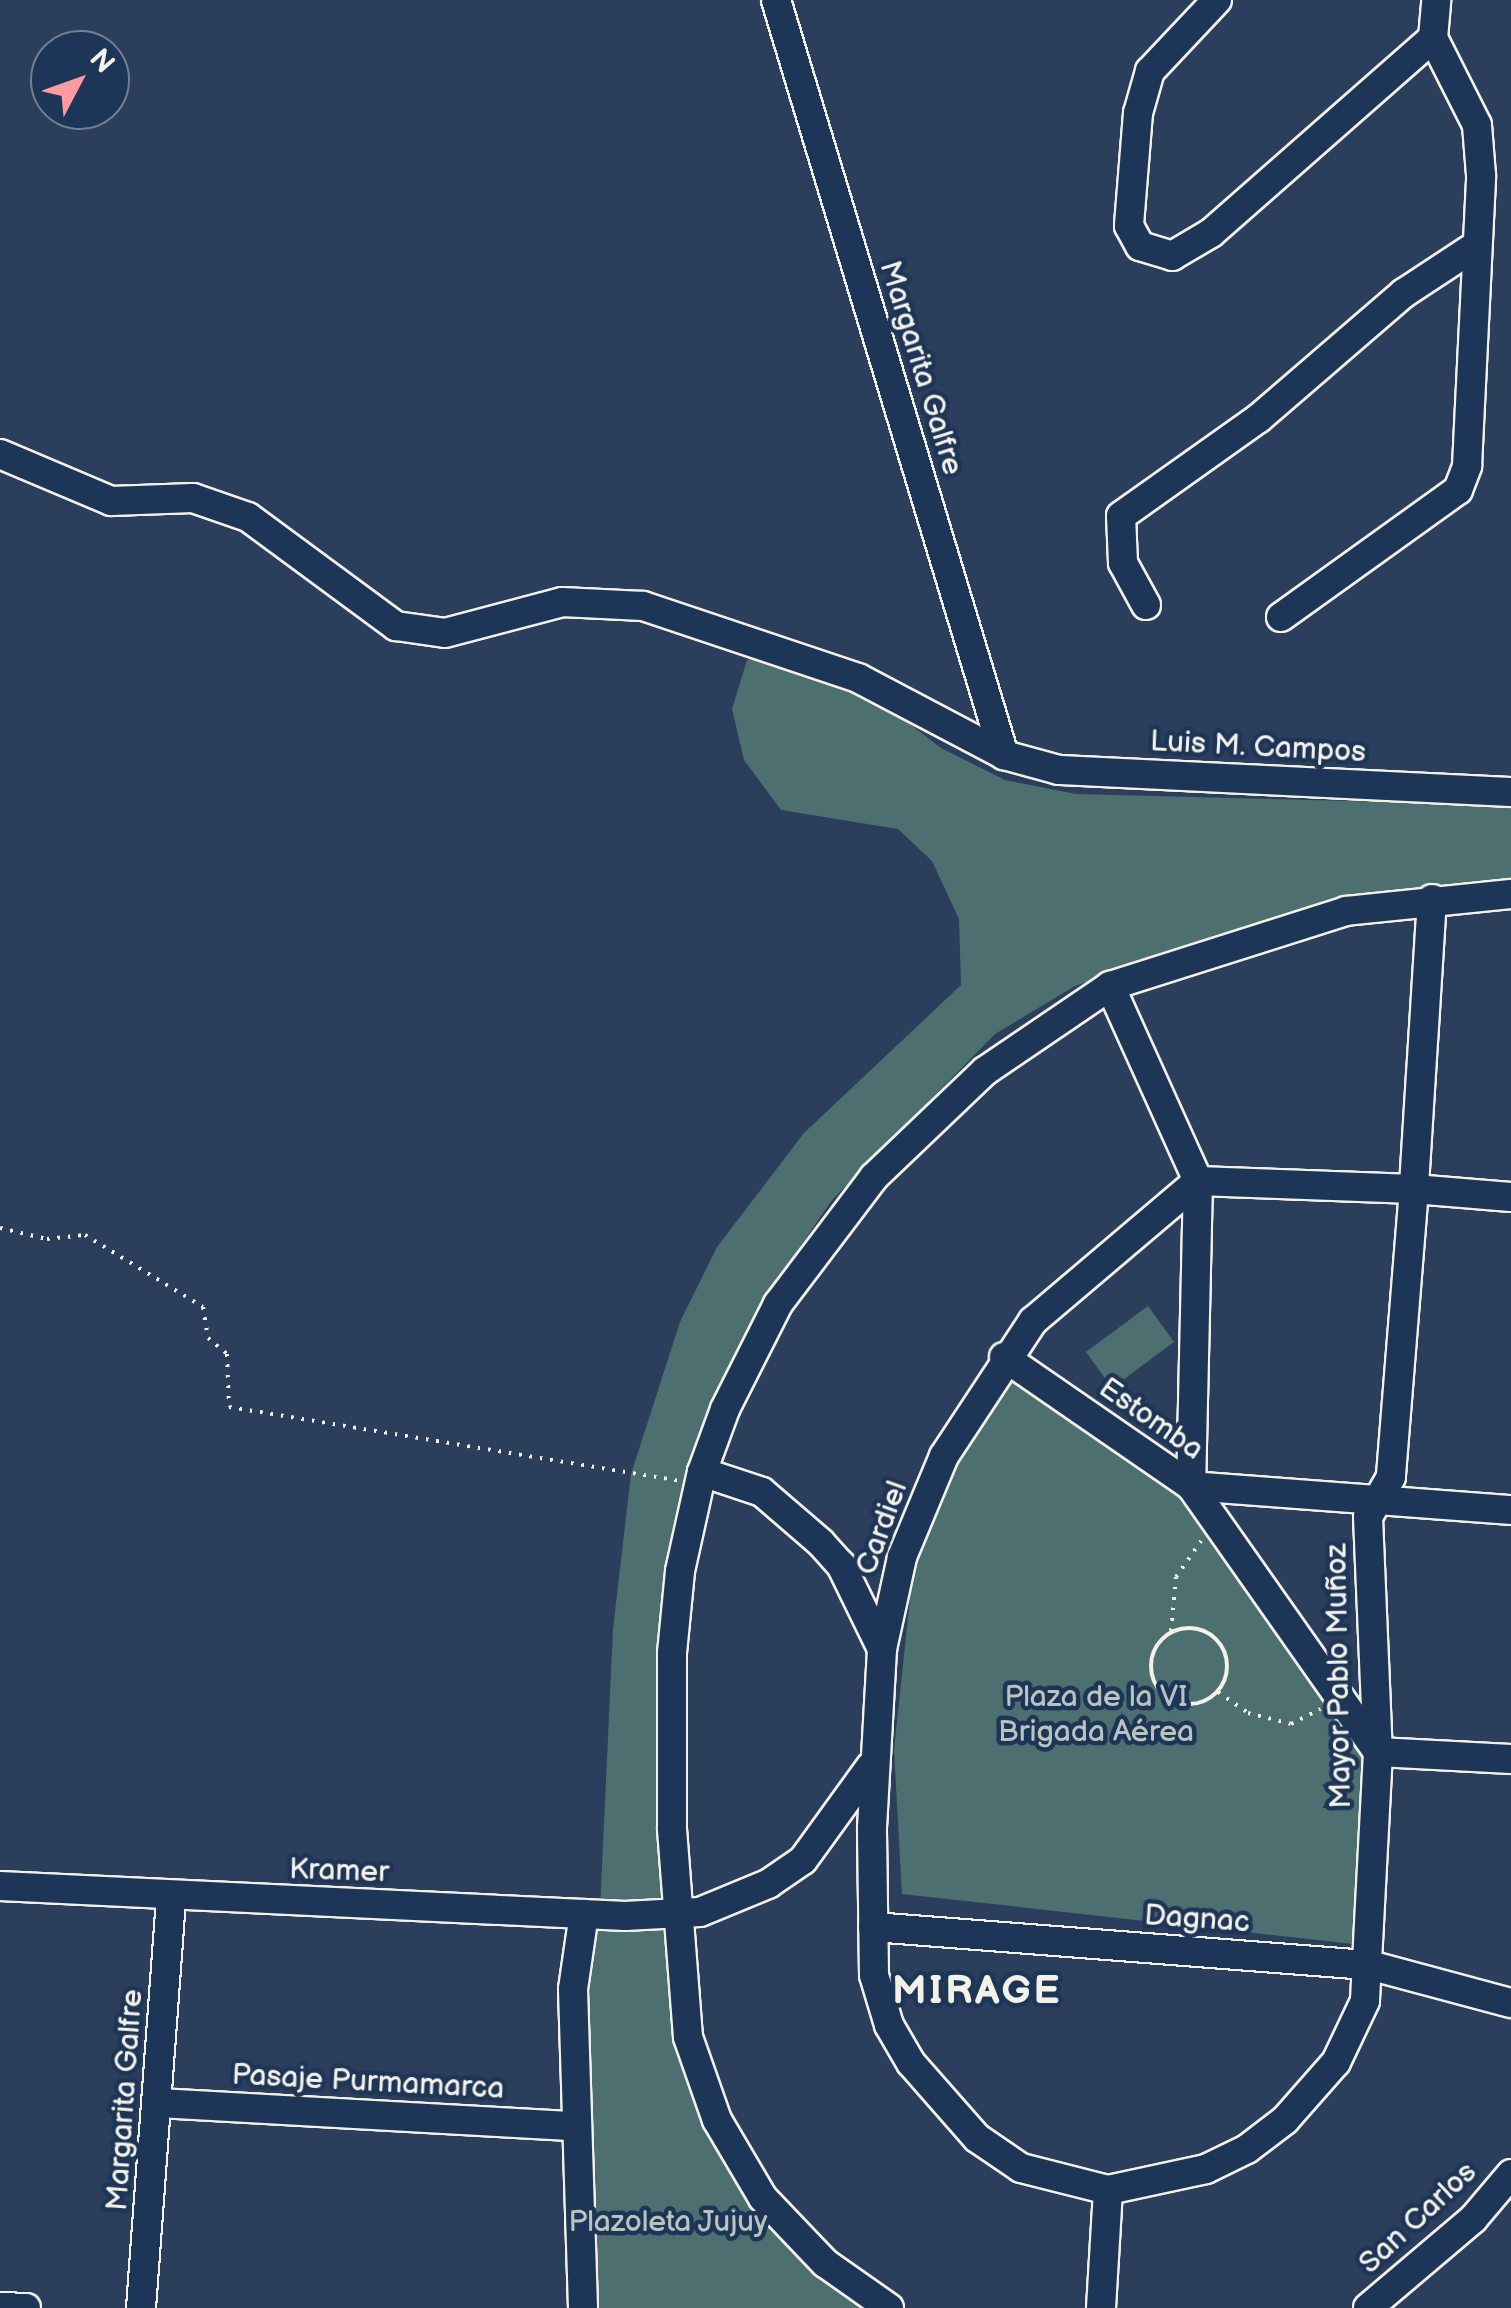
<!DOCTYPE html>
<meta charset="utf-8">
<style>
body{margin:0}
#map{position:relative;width:1511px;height:2308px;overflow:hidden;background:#2b3e5c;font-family:"Balsamiq Sans",sans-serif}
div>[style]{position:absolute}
.green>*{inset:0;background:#4e6f70}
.path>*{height:4px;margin-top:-2px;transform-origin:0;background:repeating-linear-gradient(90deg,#f4f1e8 0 2.5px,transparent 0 10.5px)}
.path>.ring{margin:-2px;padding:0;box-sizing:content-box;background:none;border:4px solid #f4f1e8;border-radius:50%}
.roads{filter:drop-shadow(2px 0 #f4f1e8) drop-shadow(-2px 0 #f4f1e8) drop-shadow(0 2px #f4f1e8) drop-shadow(0 -2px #f4f1e8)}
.minor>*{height:28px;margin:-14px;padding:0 14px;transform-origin:14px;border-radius:14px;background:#1d3557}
span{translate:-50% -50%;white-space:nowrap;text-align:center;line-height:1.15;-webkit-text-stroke:9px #1d3557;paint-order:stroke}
.street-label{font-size:30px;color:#f4f1e8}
.park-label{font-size:30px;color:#bac4be}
.district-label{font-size:40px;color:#f4f1e8;font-weight:700;letter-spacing:2.5px}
.north{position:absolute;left:30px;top:30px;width:100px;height:100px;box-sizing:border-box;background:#1d3557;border:2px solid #738091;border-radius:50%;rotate:49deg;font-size:28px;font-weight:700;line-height:40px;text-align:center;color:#f4f1e8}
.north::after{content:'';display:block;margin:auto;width:35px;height:45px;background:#ff9aa2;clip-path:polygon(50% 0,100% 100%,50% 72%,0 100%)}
</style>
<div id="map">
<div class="green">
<i style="clip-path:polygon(758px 658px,880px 701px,941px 748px,1005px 780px,1076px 794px,1511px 805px,1511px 880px,1379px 896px,1266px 920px,1075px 986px,995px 1034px,832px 1200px,776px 1282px,727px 1375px,692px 1476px,661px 1897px,654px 1908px,600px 1910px,613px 1629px,631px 1474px,680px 1322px,717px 1247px,804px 1133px,961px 985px,959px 919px,932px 861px,898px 829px,781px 810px,744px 760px,732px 709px,747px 660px)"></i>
<i style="clip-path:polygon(1148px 1306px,1174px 1342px,1112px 1388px,1086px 1352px)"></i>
<i style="clip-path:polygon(1012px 1370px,1174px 1492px,1362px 1744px,1353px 1944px,902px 1894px,894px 1750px,914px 1560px,957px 1458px)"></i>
<i style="clip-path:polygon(665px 1920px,718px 2144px,873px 2308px,590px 2308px,582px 2029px,593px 1933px,597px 1924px)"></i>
</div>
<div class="path">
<i style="left:0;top:1228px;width:48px;rotate:13.2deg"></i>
<i style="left:47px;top:1239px;width:38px;rotate:-6deg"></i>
<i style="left:85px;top:1235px;width:138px;rotate:31.4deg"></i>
<i style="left:203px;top:1307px;width:31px;rotate:81deg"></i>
<i style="left:208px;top:1338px;width:25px;rotate:40deg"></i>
<i style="left:227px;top:1354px;width:53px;rotate:87.8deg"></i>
<i style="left:229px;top:1407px;width:457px;rotate:9.3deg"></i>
<i class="ring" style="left:1151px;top:1628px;width:72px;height:72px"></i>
<i style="left:1171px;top:1631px;width:54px;rotate:-84.7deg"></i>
<i style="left:1176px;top:1577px;width:44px;rotate:-55.2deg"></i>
<i style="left:1218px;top:1692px;width:37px;rotate:35deg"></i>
<i style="left:1248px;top:1713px;width:44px;rotate:14.3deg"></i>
<i style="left:1291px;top:1724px;width:33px;rotate:-27deg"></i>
</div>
<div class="roads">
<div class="minor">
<i style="left:776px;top:0;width:789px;rotate:73.2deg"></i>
<i style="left:1217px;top:0;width:98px;rotate:133.3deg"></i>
<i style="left:1150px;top:71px;width:44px;rotate:105.9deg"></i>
<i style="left:1138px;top:113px;width:113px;rotate:94.6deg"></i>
<i style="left:1129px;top:226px;width:23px;rotate:61deg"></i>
<i style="left:1140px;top:246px;width:34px;rotate:17deg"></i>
<i style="left:1172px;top:256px;width:45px;rotate:-30.5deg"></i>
<i style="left:1211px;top:233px;width:295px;rotate:-41.3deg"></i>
<i style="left:0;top:454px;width:121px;rotate:22.9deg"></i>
<i style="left:111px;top:501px;width:82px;rotate:-2.1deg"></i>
<i style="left:193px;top:498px;width:58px;rotate:19.1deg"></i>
<i style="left:248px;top:517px;width:184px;rotate:36.4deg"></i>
<i style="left:396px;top:626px;width:49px;rotate:8.1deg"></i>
<i style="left:445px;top:633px;width:121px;rotate:-14.8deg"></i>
<i style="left:562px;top:602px;width:81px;rotate:2.8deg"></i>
<i style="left:643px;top:606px;width:227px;rotate:18.5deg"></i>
<i style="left:858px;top:678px;width:165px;rotate:27.8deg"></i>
<i style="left:1004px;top:755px;width:57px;rotate:15.3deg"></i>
<i style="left:1059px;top:770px;width:453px;rotate:2.8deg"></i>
<i style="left:1146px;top:605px;width:48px;rotate:-118.7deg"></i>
<i style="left:1123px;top:563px;width:47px;rotate:-92.4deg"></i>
<i style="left:1121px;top:516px;width:169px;rotate:-35.4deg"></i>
<i style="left:1259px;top:418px;width:191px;rotate:-40.8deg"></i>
<i style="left:1404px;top:293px;width:87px;rotate:-33.3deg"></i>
<i style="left:1281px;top:617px;width:218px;rotate:-35.7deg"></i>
<i style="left:1458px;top:490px;width:26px;rotate:-69deg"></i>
<i style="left:1467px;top:466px;width:291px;rotate:-87.2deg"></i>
<i style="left:1481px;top:175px;width:50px;rotate:-94.6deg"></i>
<i style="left:1477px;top:125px;width:97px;rotate:-116.8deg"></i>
<i style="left:1433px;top:38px;width:38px;rotate:-85deg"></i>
<i style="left:1432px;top:899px;width:291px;rotate:93.6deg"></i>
<i style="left:1414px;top:1189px;width:289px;rotate:94.6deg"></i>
<i style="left:1391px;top:1477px;width:46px;rotate:119.9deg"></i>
<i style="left:1368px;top:1517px;width:235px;rotate:87.6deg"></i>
<i style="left:1378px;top:1752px;width:249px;rotate:93deg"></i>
<i style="left:1365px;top:2001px;width:68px;rotate:115.4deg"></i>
<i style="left:1336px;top:2062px;width:77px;rotate:131.3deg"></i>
<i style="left:1285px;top:2120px;width:48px;rotate:142.7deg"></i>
<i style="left:1247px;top:2149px;width:46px;rotate:154deg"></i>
<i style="left:1206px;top:2169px;width:100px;rotate:167.9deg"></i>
<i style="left:1108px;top:2190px;width:90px;rotate:-165.8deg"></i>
<i style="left:1021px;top:2168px;width:53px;rotate:-145.7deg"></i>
<i style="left:977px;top:2138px;width:100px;rotate:-131.3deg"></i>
<i style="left:911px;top:2063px;width:44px;rotate:-120.1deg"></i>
<i style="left:889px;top:2025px;width:52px;rotate:-106.7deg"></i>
<i style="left:874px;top:1975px;width:147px;rotate:-90.8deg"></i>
<i style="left:872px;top:1828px;width:179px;rotate:-86.8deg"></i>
<i style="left:882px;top:1649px;width:94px;rotate:-77.7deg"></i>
<i style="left:902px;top:1557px;width:109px;rotate:-67.4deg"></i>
<i style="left:944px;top:1456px;width:162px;rotate:-56.6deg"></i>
<i style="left:1033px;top:1321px;width:216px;rotate:-40.3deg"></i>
<i style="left:1198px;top:1181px;width:216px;rotate:2.1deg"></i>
<i style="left:1414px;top:1189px;width:97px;rotate:4.7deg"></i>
<i style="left:1110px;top:986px;width:214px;rotate:65.7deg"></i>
<i style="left:1198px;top:1181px;width:305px;rotate:91.3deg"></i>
<i style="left:1004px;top:1357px;width:227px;rotate:34.6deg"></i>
<i style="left:1191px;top:1486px;width:325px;rotate:54.9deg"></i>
<i style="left:1378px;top:1752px;width:133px;rotate:3deg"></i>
<i style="left:702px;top:1472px;width:63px;rotate:18.4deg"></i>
<i style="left:762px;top:1492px;width:78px;rotate:40.8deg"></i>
<i style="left:821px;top:1543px;width:30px;rotate:48deg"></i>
<i style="left:841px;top:1565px;width:93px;rotate:64deg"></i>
<i style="left:1191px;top:1486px;width:321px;rotate:4.3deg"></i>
<i style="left:0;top:1886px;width:626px;rotate:2.75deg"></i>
<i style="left:625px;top:1916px;width:75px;rotate:-3.1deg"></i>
<i style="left:700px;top:1912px;width:74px;rotate:-22.4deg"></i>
<i style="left:768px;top:1884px;width:42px;rotate:-34.4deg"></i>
<i style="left:803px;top:1860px;width:116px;rotate:-54.1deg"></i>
<i style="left:873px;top:1927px;width:497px;rotate:4.4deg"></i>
<i style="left:1369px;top:1965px;width:147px;rotate:15deg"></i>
<i style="left:159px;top:2103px;width:415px;rotate:3.2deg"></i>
<i style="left:0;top:2307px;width:26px;rotate:2deg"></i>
<i style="left:141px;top:2308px;width:413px;rotate:-85.8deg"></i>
<i style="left:583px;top:2308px;width:319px;rotate:-91.8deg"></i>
<i style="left:573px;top:1989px;width:76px;rotate:-81.7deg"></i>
<i style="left:889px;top:2308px;width:78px;rotate:-144.9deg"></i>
<i style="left:825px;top:2263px;width:90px;rotate:-133.6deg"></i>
<i style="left:763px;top:2198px;width:91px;rotate:-120.5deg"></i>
<i style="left:717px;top:2120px;width:88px;rotate:-109.3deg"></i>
<i style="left:688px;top:2037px;width:210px;rotate:-94.4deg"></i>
<i style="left:672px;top:1828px;width:175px;rotate:-90deg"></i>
<i style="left:672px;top:1653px;width:82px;rotate:-84.4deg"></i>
<i style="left:680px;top:1571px;width:101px;rotate:-77.5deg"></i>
<i style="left:702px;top:1472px;width:67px;rotate:-69.9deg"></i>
<i style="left:725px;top:1409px;width:118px;rotate:-63.2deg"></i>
<i style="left:778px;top:1304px;width:159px;rotate:-52.9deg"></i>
<i style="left:874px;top:1177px;width:153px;rotate:-43.7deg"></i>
<i style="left:985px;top:1071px;width:151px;rotate:-34.2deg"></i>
<i style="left:1110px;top:986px;width:248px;rotate:-17.6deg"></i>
<i style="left:1346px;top:911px;width:166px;rotate:-5.9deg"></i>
<i style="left:1101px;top:2308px;width:118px;rotate:-86.6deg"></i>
<i style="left:1368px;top:2308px;width:138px;rotate:-40.3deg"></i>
<i style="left:1473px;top:2219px;width:59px;rotate:-49.8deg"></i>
</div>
</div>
<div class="street-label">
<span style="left:921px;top:368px;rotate:73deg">Margarita Galfre</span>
<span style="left:1258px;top:747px;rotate:3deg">Luis M. Campos</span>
<span style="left:1151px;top:1419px;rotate:35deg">Estomba</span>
<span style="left:882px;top:1528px;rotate:-70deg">Cardiel</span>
<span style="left:1339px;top:1676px;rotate:-91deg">Mayor Pablo Muñoz</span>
<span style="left:339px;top:1871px;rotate:2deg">Kramer</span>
<span style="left:1197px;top:1919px;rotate:4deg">Dagnac</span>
<span style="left:368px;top:2082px;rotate:3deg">Pasaje Purmamarca</span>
<span style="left:125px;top:2100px;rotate:-86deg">Margarita Galfre</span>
<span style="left:1418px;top:2218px;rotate:-43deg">San Carlos</span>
</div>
<div class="park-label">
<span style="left:1096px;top:1714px">Plaza de la VI<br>Brigada Aérea</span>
<span style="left:668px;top:2222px">Plazoleta Jujuy</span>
</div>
<div class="district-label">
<span style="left:977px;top:1991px">MIRAGE</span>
</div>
<div class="north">N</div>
</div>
